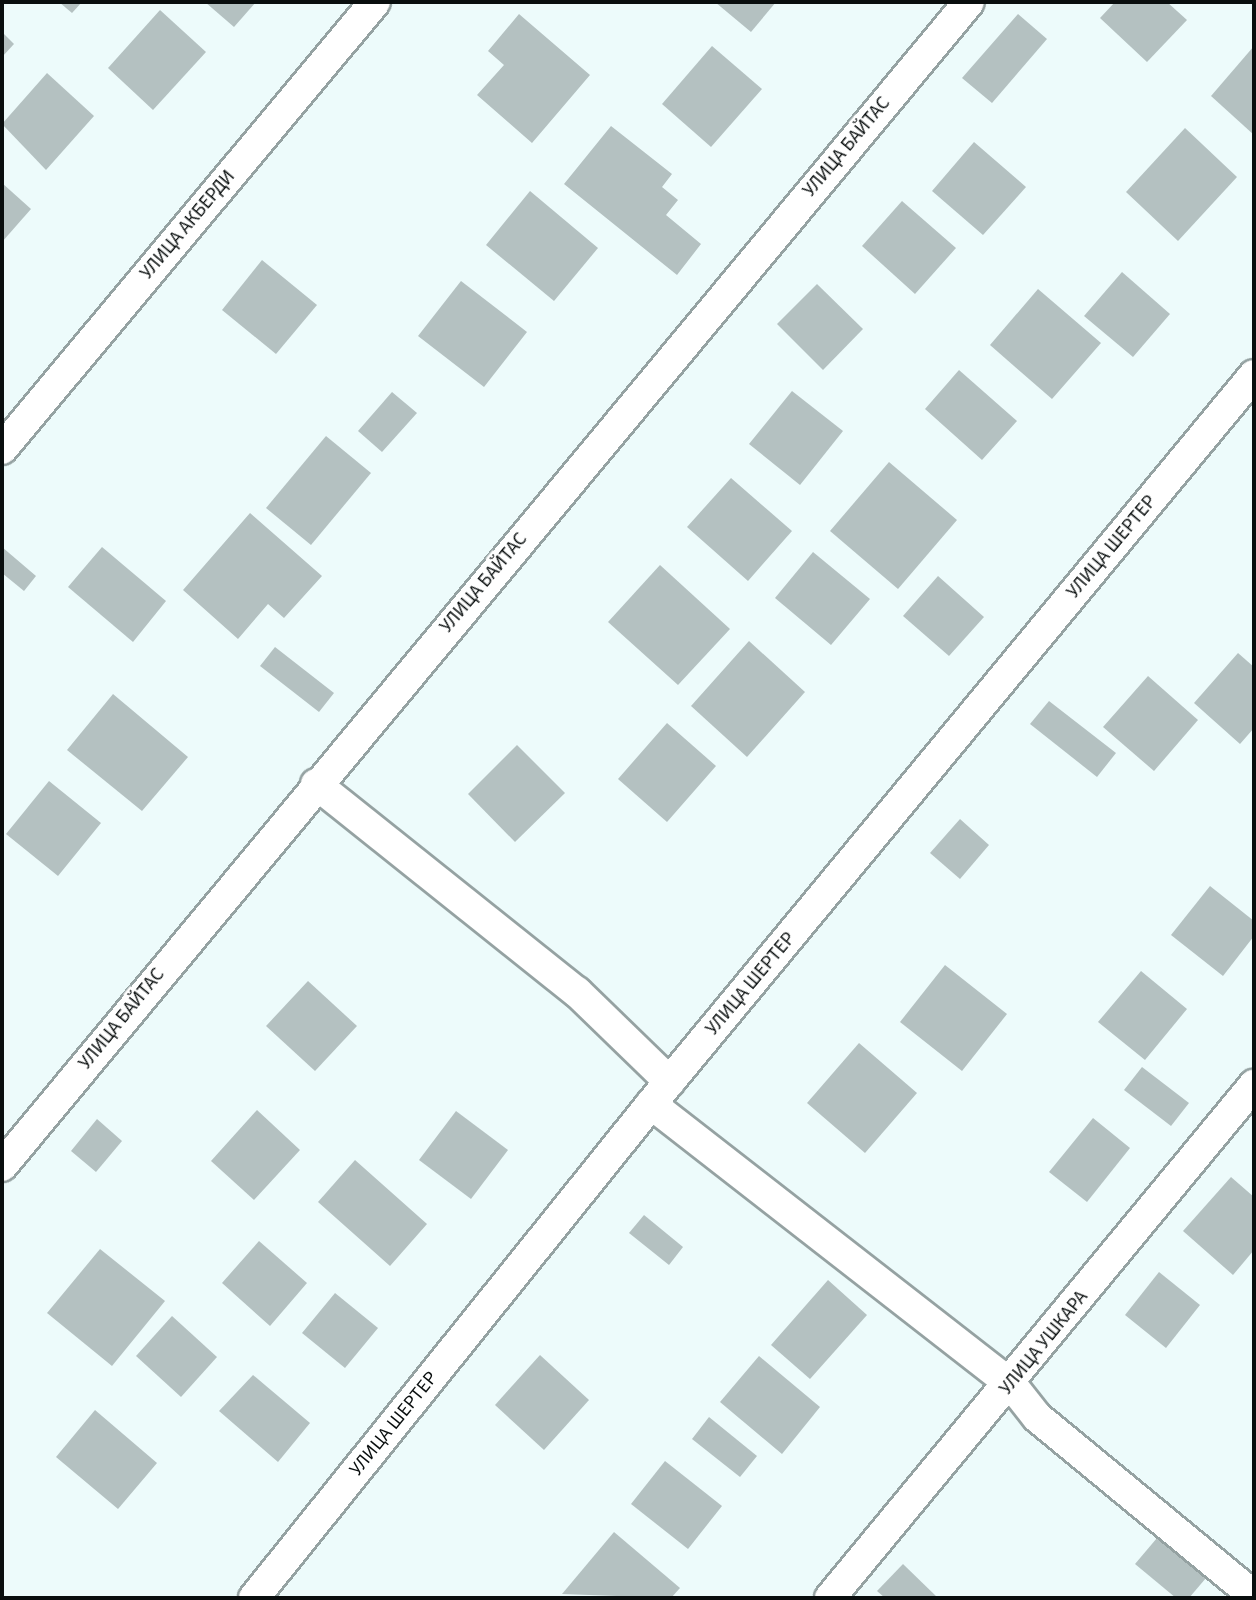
<!DOCTYPE html>
<meta charset="utf-8">
<style>
body{margin:0}
#map{position:relative;width:1256px;height:1600px;overflow:hidden;background:#edfbfb;font-family:"Source Sans 3",sans-serif}
div>[style]{position:absolute}
.building>*{inset:0;background:#b4c1c1}
.roads{filter:drop-shadow(2px 0 #95a2a2) drop-shadow(-2px 0 #95a2a2) drop-shadow(0 2px #95a2a2) drop-shadow(0 -2px #95a2a2)}
.minor>*{height:30px;margin:-15px;padding:0 15px;transform-origin:15px;border-radius:15px;background:#fff}
span{translate:-50% -50%;white-space:nowrap;text-align:center;line-height:1.15;-webkit-text-stroke:5px #fff;paint-order:stroke}
.street-label{font-size:19px;color:#090e0e}
.frame{position:absolute;inset:0;border:4px solid #090e0e;pointer-events:none}
</style>
<div id="map">
<div class="building">
<i style="clip-path:polygon(59px 2px,82px 2px,72px 13px)"></i>
<i style="clip-path:polygon(205px 2px,256px 2px,234px 27px)"></i>
<i style="clip-path:polygon(715px 2px,776px 2px,751px 32px)"></i>
<i style="clip-path:polygon(1115px 2px,1167px 2px,1187px 20px,1147px 62px,1100px 18px)"></i>
<i style="clip-path:polygon(160px 10px,206px 52px,153px 110px,108px 68px)"></i>
<i style="clip-path:polygon(519px 14px,590px 75px,532px 143px,477px 95px,504px 65px,488px 51px)"></i>
<i style="clip-path:polygon(1018px 14px,1047px 39px,992px 103px,962px 78px)"></i>
<i style="clip-path:polygon(2px 32px,14px 44px,2px 57px)"></i>
<i style="clip-path:polygon(712px 46px,762px 89px,711px 147px,662px 104px)"></i>
<i style="clip-path:polygon(1254px 46px,1254px 135px,1211px 96px)"></i>
<i style="clip-path:polygon(47px 73px,94px 116px,46px 170px,2px 124px)"></i>
<i style="clip-path:polygon(611px 126px,672px 174px,662px 187px,678px 200px,666px 215px,701px 244px,677px 275px,564px 184px)"></i>
<i style="clip-path:polygon(1185px 128px,1237px 177px,1178px 241px,1126px 192px)"></i>
<i style="clip-path:polygon(974px 142px,1026px 187px,983px 235px,932px 191px)"></i>
<i style="clip-path:polygon(2px 183px,31px 209px,2px 242px)"></i>
<i style="clip-path:polygon(530px 191px,598px 248px,554px 301px,486px 245px)"></i>
<i style="clip-path:polygon(902px 201px,956px 248px,915px 294px,862px 246px)"></i>
<i style="clip-path:polygon(262px 260px,317px 305px,276px 354px,222px 310px)"></i>
<i style="clip-path:polygon(1122px 272px,1170px 314px,1133px 357px,1084px 316px)"></i>
<i style="clip-path:polygon(461px 281px,527px 332px,484px 387px,418px 336px)"></i>
<i style="clip-path:polygon(817px 284px,863px 329px,823px 370px,777px 324px)"></i>
<i style="clip-path:polygon(1038px 289px,1101px 343px,1052px 399px,990px 345px)"></i>
<i style="clip-path:polygon(959px 370px,1017px 421px,982px 460px,925px 409px)"></i>
<i style="clip-path:polygon(792px 391px,843px 431px,800px 485px,749px 444px)"></i>
<i style="clip-path:polygon(392px 392px,417px 413px,382px 452px,358px 431px)"></i>
<i style="clip-path:polygon(326px 436px,371px 473px,311px 545px,266px 508px)"></i>
<i style="clip-path:polygon(889px 462px,957px 520px,898px 589px,830px 531px)"></i>
<i style="clip-path:polygon(731px 478px,792px 531px,748px 581px,687px 527px)"></i>
<i style="clip-path:polygon(250px 513px,322px 576px,284px 618px,268px 604px,238px 639px,183px 590px)"></i>
<i style="clip-path:polygon(2px 547px,36px 576px,24px 591px,2px 573px)"></i>
<i style="clip-path:polygon(102px 547px,166px 601px,133px 642px,68px 587px)"></i>
<i style="clip-path:polygon(813px 552px,870px 599px,831px 645px,775px 598px)"></i>
<i style="clip-path:polygon(660px 565px,730px 629px,678px 685px,608px 622px)"></i>
<i style="clip-path:polygon(938px 576px,984px 617px,949px 656px,903px 616px)"></i>
<i style="clip-path:polygon(749px 641px,805px 692px,747px 757px,691px 706px)"></i>
<i style="clip-path:polygon(275px 647px,334px 693px,319px 712px,260px 666px)"></i>
<i style="clip-path:polygon(1238px 653px,1254px 667px,1254px 728px,1240px 744px,1194px 703px)"></i>
<i style="clip-path:polygon(1148px 676px,1198px 720px,1154px 771px,1103px 727px)"></i>
<i style="clip-path:polygon(113px 694px,188px 757px,142px 811px,67px 750px)"></i>
<i style="clip-path:polygon(1049px 701px,1116px 753px,1097px 777px,1030px 724px)"></i>
<i style="clip-path:polygon(667px 723px,716px 766px,667px 822px,618px 779px)"></i>
<i style="clip-path:polygon(517px 745px,565px 793px,515px 842px,468px 794px)"></i>
<i style="clip-path:polygon(49px 781px,101px 823px,58px 876px,6px 834px)"></i>
<i style="clip-path:polygon(960px 819px,989px 845px,960px 879px,930px 853px)"></i>
<i style="clip-path:polygon(1210px 886px,1254px 921px,1254px 936px,1223px 976px,1171px 935px)"></i>
<i style="clip-path:polygon(945px 965px,1007px 1014px,962px 1071px,900px 1022px)"></i>
<i style="clip-path:polygon(1141px 971px,1187px 1009px,1145px 1060px,1098px 1022px)"></i>
<i style="clip-path:polygon(308px 981px,357px 1026px,315px 1071px,266px 1026px)"></i>
<i style="clip-path:polygon(859px 1043px,917px 1093px,865px 1153px,807px 1103px)"></i>
<i style="clip-path:polygon(1142px 1067px,1189px 1103px,1171px 1126px,1124px 1090px)"></i>
<i style="clip-path:polygon(257px 1110px,300px 1150px,254px 1200px,211px 1161px)"></i>
<i style="clip-path:polygon(456px 1111px,508px 1150px,471px 1199px,419px 1160px)"></i>
<i style="clip-path:polygon(1093px 1118px,1130px 1148px,1087px 1202px,1049px 1172px)"></i>
<i style="clip-path:polygon(97px 1119px,122px 1141px,96px 1172px,71px 1151px)"></i>
<i style="clip-path:polygon(355px 1160px,427px 1224px,390px 1266px,318px 1202px)"></i>
<i style="clip-path:polygon(1231px 1177px,1254px 1197px,1254px 1250px,1233px 1275px,1183px 1231px)"></i>
<i style="clip-path:polygon(644px 1215px,683px 1247px,669px 1265px,629px 1233px)"></i>
<i style="clip-path:polygon(259px 1241px,307px 1283px,270px 1326px,222px 1283px)"></i>
<i style="clip-path:polygon(100px 1249px,165px 1301px,112px 1366px,47px 1313px)"></i>
<i style="clip-path:polygon(1159px 1272px,1200px 1305px,1166px 1348px,1125px 1315px)"></i>
<i style="clip-path:polygon(828px 1280px,867px 1315px,810px 1379px,771px 1345px)"></i>
<i style="clip-path:polygon(335px 1293px,378px 1328px,345px 1368px,302px 1333px)"></i>
<i style="clip-path:polygon(172px 1316px,217px 1357px,181px 1397px,136px 1356px)"></i>
<i style="clip-path:polygon(540px 1355px,589px 1400px,544px 1450px,495px 1405px)"></i>
<i style="clip-path:polygon(759px 1356px,820px 1407px,782px 1454px,720px 1402px)"></i>
<i style="clip-path:polygon(253px 1375px,310px 1423px,278px 1462px,219px 1411px)"></i>
<i style="clip-path:polygon(95px 1410px,157px 1463px,118px 1509px,56px 1457px)"></i>
<i style="clip-path:polygon(709px 1417px,757px 1456px,740px 1477px,692px 1439px)"></i>
<i style="clip-path:polygon(665px 1461px,722px 1506px,688px 1549px,631px 1504px)"></i>
<i style="clip-path:polygon(614px 1532px,680px 1588px,671px 1598px,562px 1594px)"></i>
<i style="clip-path:polygon(1157px 1538px,1206px 1578px,1189px 1598px,1176px 1598px,1135px 1564px)"></i>
<i style="clip-path:polygon(903px 1564px,938px 1598px,885px 1598px,877px 1591px)"></i>
</div>
<div class="roads">
<div class="minor">
<i style="left:2px;top:449px;width:582px;rotate:-50.16deg"></i>
<i style="left:316px;top:784px;width:334px;rotate:38.6deg"></i>
<i style="left:577px;top:992px;width:129px;rotate:44.1deg"></i>
<i style="left:651px;top:1104px;width:456px;rotate:37.9deg"></i>
<i style="left:1011px;top:1384px;width:42px;rotate:51.8deg"></i>
<i style="left:1037px;top:1417px;width:281px;rotate:39.5deg"></i>
<i style="left:2px;top:1166px;width:1513px;rotate:-50.28deg"></i>
<i style="left:254px;top:1598px;width:634px;rotate:-51.21deg"></i>
<i style="left:651px;top:1104px;width:946px;rotate:-50.4deg"></i>
<i style="left:830px;top:1598px;width:666px;rotate:-50.43deg"></i>
</div>
</div>
<div class="street-label">
<span style="left:847px;top:147px;rotate:-50deg">УЛИЦА БАЙТАС</span>
<span style="left:188px;top:225px;rotate:-50deg">УЛИЦА АКБЕРДИ</span>
<span style="left:1112px;top:547px;rotate:-50deg">УЛИЦА ШЕРТЕР</span>
<span style="left:484px;top:583px;rotate:-50deg">УЛИЦА БАЙТАС</span>
<span style="left:751px;top:984px;rotate:-50deg">УЛИЦА ШЕРТЕР</span>
<span style="left:122px;top:1019px;rotate:-51deg">УЛИЦА БАЙТАС</span>
<span style="left:1044px;top:1343px;rotate:-51deg">УЛИЦА УШКАРА</span>
<span style="left:394px;top:1424px;rotate:-51deg">УЛИЦА ШЕРТЕР</span>
</div>
<div class="frame"></div>
</div>
